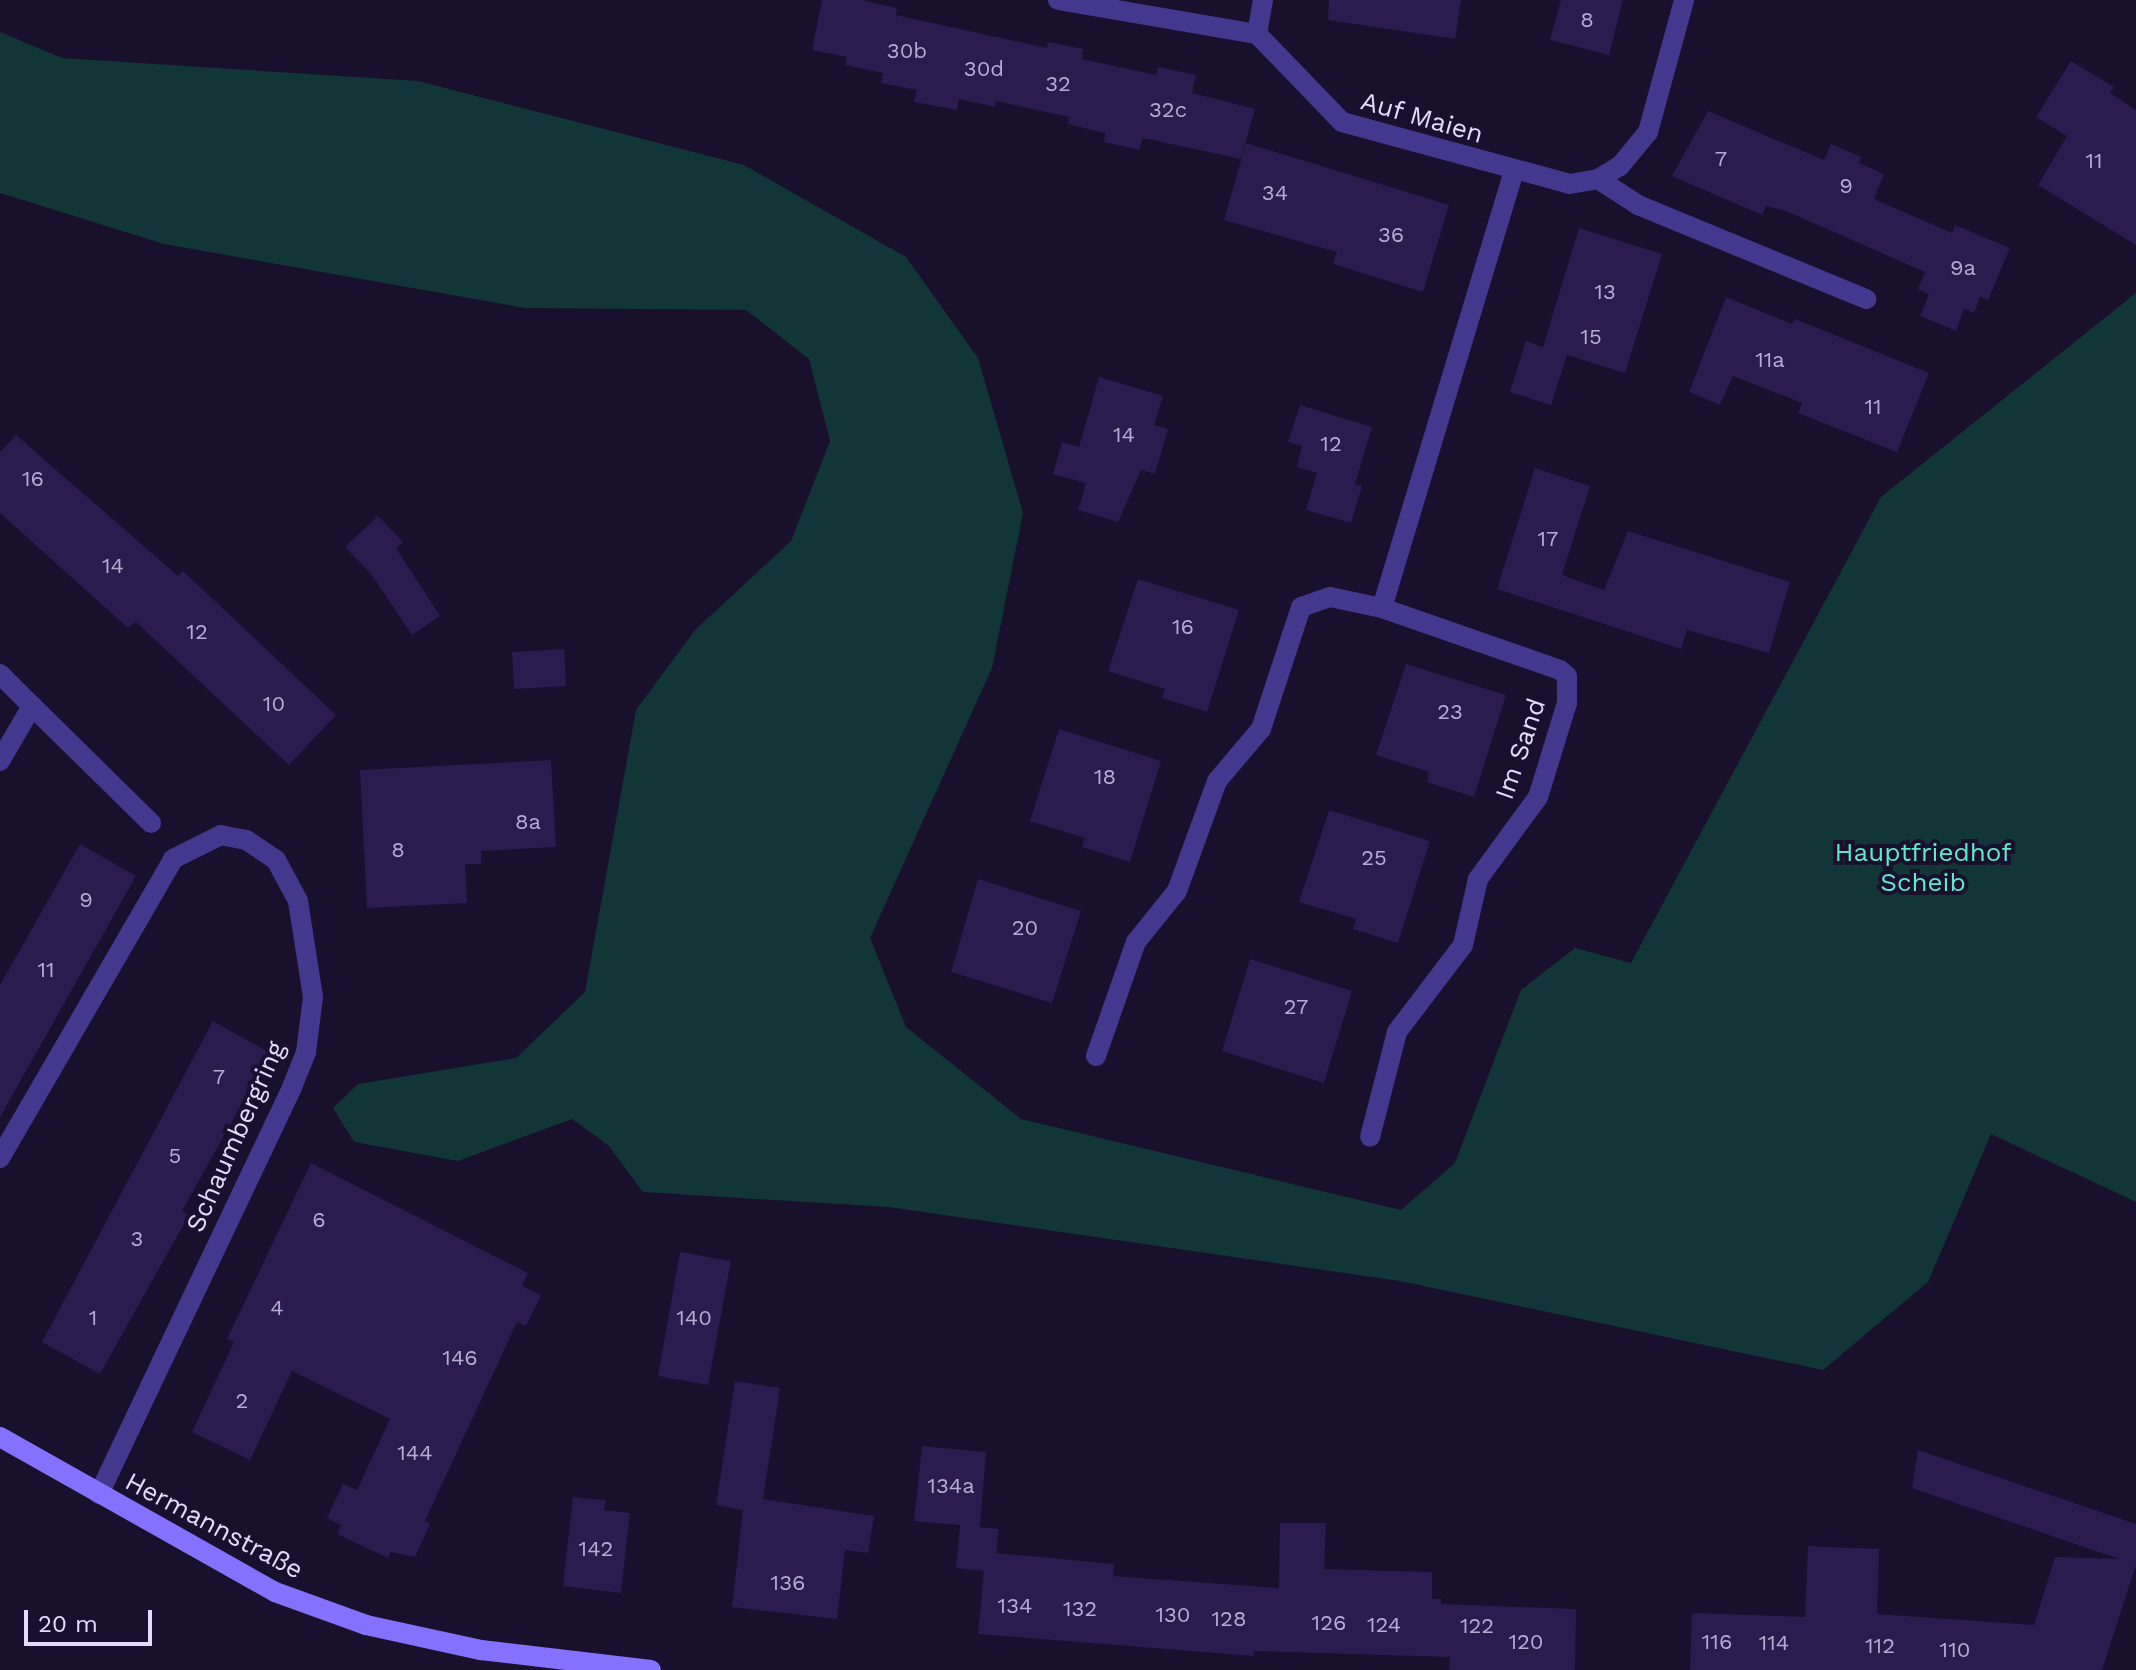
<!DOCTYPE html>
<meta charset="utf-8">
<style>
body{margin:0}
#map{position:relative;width:2136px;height:1670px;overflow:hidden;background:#18102d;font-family:"Work Sans",sans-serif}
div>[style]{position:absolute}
.green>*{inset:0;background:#123537}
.building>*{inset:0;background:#2b1b4f}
.lane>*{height:20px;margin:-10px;padding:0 10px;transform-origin:10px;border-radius:10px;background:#44388e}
.street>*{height:20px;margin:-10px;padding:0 10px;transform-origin:10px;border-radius:10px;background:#44388e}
.secondary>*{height:20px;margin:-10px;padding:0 10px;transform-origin:10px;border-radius:10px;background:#8472ff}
span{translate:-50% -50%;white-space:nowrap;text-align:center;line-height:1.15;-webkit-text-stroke:8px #18102d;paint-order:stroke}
.number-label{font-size:22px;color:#b5abd3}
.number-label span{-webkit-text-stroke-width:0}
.street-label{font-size:26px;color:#e3dbff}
.park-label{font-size:26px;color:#5fe8d3}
.scale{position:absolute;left:24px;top:1610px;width:128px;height:36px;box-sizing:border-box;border:4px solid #e3dbff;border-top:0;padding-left:10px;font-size:24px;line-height:28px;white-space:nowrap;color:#e3dbff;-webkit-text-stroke:6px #18102d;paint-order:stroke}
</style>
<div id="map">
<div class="green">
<i style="clip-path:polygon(0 32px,62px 58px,418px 81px,744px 165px,906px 257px,978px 358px,1023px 513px,992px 668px,870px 938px,906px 1027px,1021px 1119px,1401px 1210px,1455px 1163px,1521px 990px,1575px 948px,1631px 963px,1881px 497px,2136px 293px,2136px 1202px,1991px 1134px,1928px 1282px,1823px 1370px,1400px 1281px,889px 1207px,643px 1192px,608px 1145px,572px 1119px,458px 1161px,354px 1142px,333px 1108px,358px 1084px,516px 1058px,585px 992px,636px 710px,695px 630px,791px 541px,830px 441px,809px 359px,746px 310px,525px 308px,164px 244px,0 193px)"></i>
</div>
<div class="building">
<i style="clip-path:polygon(822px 0,862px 0,897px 8px,896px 15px,1047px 48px,1048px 42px,1083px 49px,1082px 59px,1156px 75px,1158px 67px,1196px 75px,1192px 93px,1255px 109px,1241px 159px,1143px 138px,1139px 150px,1104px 142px,1105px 133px,1068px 124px,1069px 117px,996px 101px,995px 107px,959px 99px,957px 110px,914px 102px,917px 90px,881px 83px,883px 73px,845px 65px,847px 57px,812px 50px)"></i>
<i style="clip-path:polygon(1329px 0,1461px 0,1455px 39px,1328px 20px)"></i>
<i style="clip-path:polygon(1561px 0,1623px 0,1609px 55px,1550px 40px)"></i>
<i style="clip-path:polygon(2071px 61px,2114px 87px,2110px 93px,2136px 110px,2136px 245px,2038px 185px,2067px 136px,2036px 117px)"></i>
<i style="clip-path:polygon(1708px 111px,1824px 160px,1831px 144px,1861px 157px,1859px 163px,1884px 174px,1874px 199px,1952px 233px,1955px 225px,2010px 248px,1988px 300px,1980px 297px,1974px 313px,1964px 309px,1956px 331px,1920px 316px,1929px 294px,1918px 289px,1925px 272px,1786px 211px,1766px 206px,1762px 215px,1672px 176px)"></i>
<i style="clip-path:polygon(1246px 143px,1449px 205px,1423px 292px,1333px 264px,1337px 252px,1224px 220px)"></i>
<i style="clip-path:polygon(1579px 228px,1662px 254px,1625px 373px,1567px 355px,1551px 405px,1510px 392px,1526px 341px,1543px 347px)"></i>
<i style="clip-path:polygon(1726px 297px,1792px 324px,1795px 319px,1929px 373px,1897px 452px,1798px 413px,1802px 403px,1733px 376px,1720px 405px,1689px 392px)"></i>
<i style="clip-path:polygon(1099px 377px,1163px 396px,1154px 425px,1168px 429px,1155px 474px,1141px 470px,1118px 522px,1078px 510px,1086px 483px,1053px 474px,1062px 442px,1079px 447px)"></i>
<i style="clip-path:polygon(1300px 405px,1372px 427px,1355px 484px,1362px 486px,1351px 523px,1306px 510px,1317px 473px,1297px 467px,1302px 446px,1288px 442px)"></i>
<i style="clip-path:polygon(16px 435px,178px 576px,183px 571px,336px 715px,289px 765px,136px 622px,128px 628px,0 513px,0 452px)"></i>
<i style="clip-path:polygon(1535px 468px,1590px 486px,1562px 575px,1604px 590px,1628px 531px,1790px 582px,1769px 653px,1687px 630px,1681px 649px,1497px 589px)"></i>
<i style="clip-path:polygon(378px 516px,403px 542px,396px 548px,440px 616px,412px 635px,371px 574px,345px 547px)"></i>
<i style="clip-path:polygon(1138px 579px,1239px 610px,1207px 712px,1162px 698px,1165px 689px,1108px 671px)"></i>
<i style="clip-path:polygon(564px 649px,566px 686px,514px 689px,512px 652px)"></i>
<i style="clip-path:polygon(1406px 664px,1506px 695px,1474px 797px,1427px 782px,1429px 772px,1376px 755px)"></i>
<i style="clip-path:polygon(1059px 729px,1161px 761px,1130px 862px,1082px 847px,1085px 838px,1030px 821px)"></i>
<i style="clip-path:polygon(551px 760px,556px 847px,481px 851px,481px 864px,465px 864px,467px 903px,367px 908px,360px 770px)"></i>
<i style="clip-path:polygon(1329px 810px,1430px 841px,1398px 943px,1353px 929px,1356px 919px,1299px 902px)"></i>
<i style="clip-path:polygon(80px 844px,136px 876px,0 1117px,0 985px)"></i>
<i style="clip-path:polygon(978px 879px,1081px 911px,1052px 1003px,951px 972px)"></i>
<i style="clip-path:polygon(1250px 959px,1352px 991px,1324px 1083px,1222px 1051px)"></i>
<i style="clip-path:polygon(213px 1021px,270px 1053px,182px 1211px,189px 1215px,100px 1374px,42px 1342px)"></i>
<i style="clip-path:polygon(311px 1163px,528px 1273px,522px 1286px,541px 1295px,526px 1326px,517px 1322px,425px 1521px,430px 1524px,415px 1557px,391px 1552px,388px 1558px,337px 1534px,341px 1525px,327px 1518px,343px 1484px,357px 1490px,390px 1419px,292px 1371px,250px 1460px,192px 1432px,234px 1342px,227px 1339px)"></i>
<i style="clip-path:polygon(680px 1252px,731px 1261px,708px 1385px,658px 1376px)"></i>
<i style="clip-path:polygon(735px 1381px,780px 1388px,763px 1499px,874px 1516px,868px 1553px,845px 1550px,837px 1619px,732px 1607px,743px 1510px,716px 1505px)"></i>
<i style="clip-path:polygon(922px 1446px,986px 1452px,980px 1527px,999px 1529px,996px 1553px,1114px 1564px,1113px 1576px,1279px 1588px,1280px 1523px,1326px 1523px,1324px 1569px,1432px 1572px,1432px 1599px,1441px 1599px,1441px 1604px,1576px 1609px,1575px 1670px,1449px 1670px,1450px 1657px,1254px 1651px,1254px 1656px,978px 1634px,984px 1571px,956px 1568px,960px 1525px,914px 1521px)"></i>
<i style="clip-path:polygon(1918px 1450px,2136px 1524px,2136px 1565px,2102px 1670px,1690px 1670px,1692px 1613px,1805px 1617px,1808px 1546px,1879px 1549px,1877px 1614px,2034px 1625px,2055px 1557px,2119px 1559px,1912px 1488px)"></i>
<i style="clip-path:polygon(573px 1497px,606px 1500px,604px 1510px,630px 1513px,621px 1593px,563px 1586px)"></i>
</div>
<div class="lane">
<i style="left:0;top:761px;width:64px;rotate:-59.8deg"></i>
<i style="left:32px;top:706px;width:167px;rotate:44.5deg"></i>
<i style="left:0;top:1158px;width:345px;rotate:-59.9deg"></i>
</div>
<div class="street">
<i style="left:1058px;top:0;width:202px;rotate:9.7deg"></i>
<i style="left:1257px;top:34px;width:122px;rotate:46deg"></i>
<i style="left:1342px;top:122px;width:236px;rotate:15.2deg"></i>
<i style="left:1570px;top:184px;width:28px;rotate:-10deg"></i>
<i style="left:1598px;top:179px;width:26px;rotate:-31deg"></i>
<i style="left:1620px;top:166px;width:44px;rotate:-50.5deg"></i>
<i style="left:1648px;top:132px;width:137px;rotate:-74.7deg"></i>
<i style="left:1257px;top:34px;width:35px;rotate:-80deg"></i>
<i style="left:1598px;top:179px;width:48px;rotate:33deg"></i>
<i style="left:1638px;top:205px;width:247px;rotate:22.4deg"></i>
<i style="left:1382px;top:608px;width:454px;rotate:-73.2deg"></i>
<i style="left:0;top:674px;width:45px;rotate:45deg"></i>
<i style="left:1096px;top:1056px;width:121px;rotate:-70.7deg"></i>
<i style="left:1136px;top:942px;width:65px;rotate:-51.2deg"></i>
<i style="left:1177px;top:891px;width:117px;rotate:-70deg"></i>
<i style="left:1217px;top:781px;width:68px;rotate:-49.8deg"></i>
<i style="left:1261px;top:729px;width:128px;rotate:-71.8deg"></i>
<i style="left:1301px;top:607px;width:31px;rotate:-19deg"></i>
<i style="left:1330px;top:597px;width:53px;rotate:11.9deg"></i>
<i style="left:1382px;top:608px;width:188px;rotate:19.2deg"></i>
<i style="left:1560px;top:670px;width:9px;rotate:41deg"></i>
<i style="left:1567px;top:676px;width:27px;rotate:90deg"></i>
<i style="left:1567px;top:703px;width:98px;rotate:107.1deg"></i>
<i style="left:1538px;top:797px;width:102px;rotate:126.2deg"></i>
<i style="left:1478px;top:879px;width:68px;rotate:102.8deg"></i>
<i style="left:1463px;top:945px;width:109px;rotate:127.2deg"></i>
<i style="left:1397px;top:1032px;width:108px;rotate:104.4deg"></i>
<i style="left:99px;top:1494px;width:450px;rotate:-64.6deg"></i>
<i style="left:292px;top:1087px;width:38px;rotate:-68deg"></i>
<i style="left:306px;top:1052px;width:55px;rotate:-82.7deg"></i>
<i style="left:313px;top:997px;width:97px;rotate:-98.9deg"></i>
<i style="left:298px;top:901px;width:47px;rotate:-118.2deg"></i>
<i style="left:276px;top:860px;width:36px;rotate:-146deg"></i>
<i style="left:246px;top:840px;width:25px;rotate:-169deg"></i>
<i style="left:221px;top:835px;width:54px;rotate:153.4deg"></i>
</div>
<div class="secondary">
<i style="left:0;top:1437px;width:316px;rotate:29.4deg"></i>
<i style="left:275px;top:1592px;width:97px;rotate:19.9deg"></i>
<i style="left:366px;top:1625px;width:118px;rotate:12.3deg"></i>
<i style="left:481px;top:1650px;width:171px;rotate:6.7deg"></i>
</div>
<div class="number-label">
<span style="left:1587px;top:20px">8</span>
<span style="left:907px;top:51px">30b</span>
<span style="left:984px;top:69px">30d</span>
<span style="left:1058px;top:84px">32</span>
<span style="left:1168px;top:110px">32c</span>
<span style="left:1721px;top:159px">7</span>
<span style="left:2094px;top:161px">11</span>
<span style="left:1846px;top:186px">9</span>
<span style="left:1275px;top:193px">34</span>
<span style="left:1391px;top:235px">36</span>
<span style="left:1963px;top:268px">9a</span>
<span style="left:1605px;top:292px">13</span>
<span style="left:1591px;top:337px">15</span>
<span style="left:1770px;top:360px">11a</span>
<span style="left:1873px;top:407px">11</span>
<span style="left:1124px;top:435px">14</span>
<span style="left:1331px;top:444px">12</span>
<span style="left:33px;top:479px">16</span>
<span style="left:1548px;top:539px">17</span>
<span style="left:113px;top:566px">14</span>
<span style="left:1183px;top:627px">16</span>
<span style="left:197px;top:632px">12</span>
<span style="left:274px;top:704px">10</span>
<span style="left:1450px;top:712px">23</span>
<span style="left:1105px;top:777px">18</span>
<span style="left:528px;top:822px">8a</span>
<span style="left:398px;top:850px">8</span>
<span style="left:1374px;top:858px">25</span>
<span style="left:86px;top:900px">9</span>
<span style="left:1025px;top:928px">20</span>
<span style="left:46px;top:970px">11</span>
<span style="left:1296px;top:1007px">27</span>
<span style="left:219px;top:1077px">7</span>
<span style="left:175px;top:1156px">5</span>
<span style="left:319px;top:1220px">6</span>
<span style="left:137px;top:1239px">3</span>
<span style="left:277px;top:1308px">4</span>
<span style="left:93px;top:1318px">1</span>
<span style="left:694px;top:1318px">140</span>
<span style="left:460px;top:1358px">146</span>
<span style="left:242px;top:1401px">2</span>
<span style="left:415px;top:1453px">144</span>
<span style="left:951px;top:1486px">134a</span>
<span style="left:596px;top:1549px">142</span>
<span style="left:788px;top:1583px">136</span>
<span style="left:1015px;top:1606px">134</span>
<span style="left:1080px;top:1609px">132</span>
<span style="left:1173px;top:1615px">130</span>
<span style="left:1229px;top:1619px">128</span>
<span style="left:1329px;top:1623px">126</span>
<span style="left:1384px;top:1625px">124</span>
<span style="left:1477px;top:1626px">122</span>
<span style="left:1526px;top:1642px">120</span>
<span style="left:1717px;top:1642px">116</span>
<span style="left:1774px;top:1643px">114</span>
<span style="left:1880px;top:1646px">112</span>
<span style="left:1955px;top:1650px">110</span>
</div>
<div class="street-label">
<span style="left:1422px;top:118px;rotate:16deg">Auf Maien</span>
<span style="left:1521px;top:749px;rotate:-71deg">Im Sand</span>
<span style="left:236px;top:1137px;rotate:-66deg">Schaumbergring</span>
<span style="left:214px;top:1526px;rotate:28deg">Hermannstraße</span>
</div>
<div class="park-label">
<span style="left:1923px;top:868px">Hauptfriedhof<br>Scheib</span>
</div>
<div class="scale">20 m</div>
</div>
